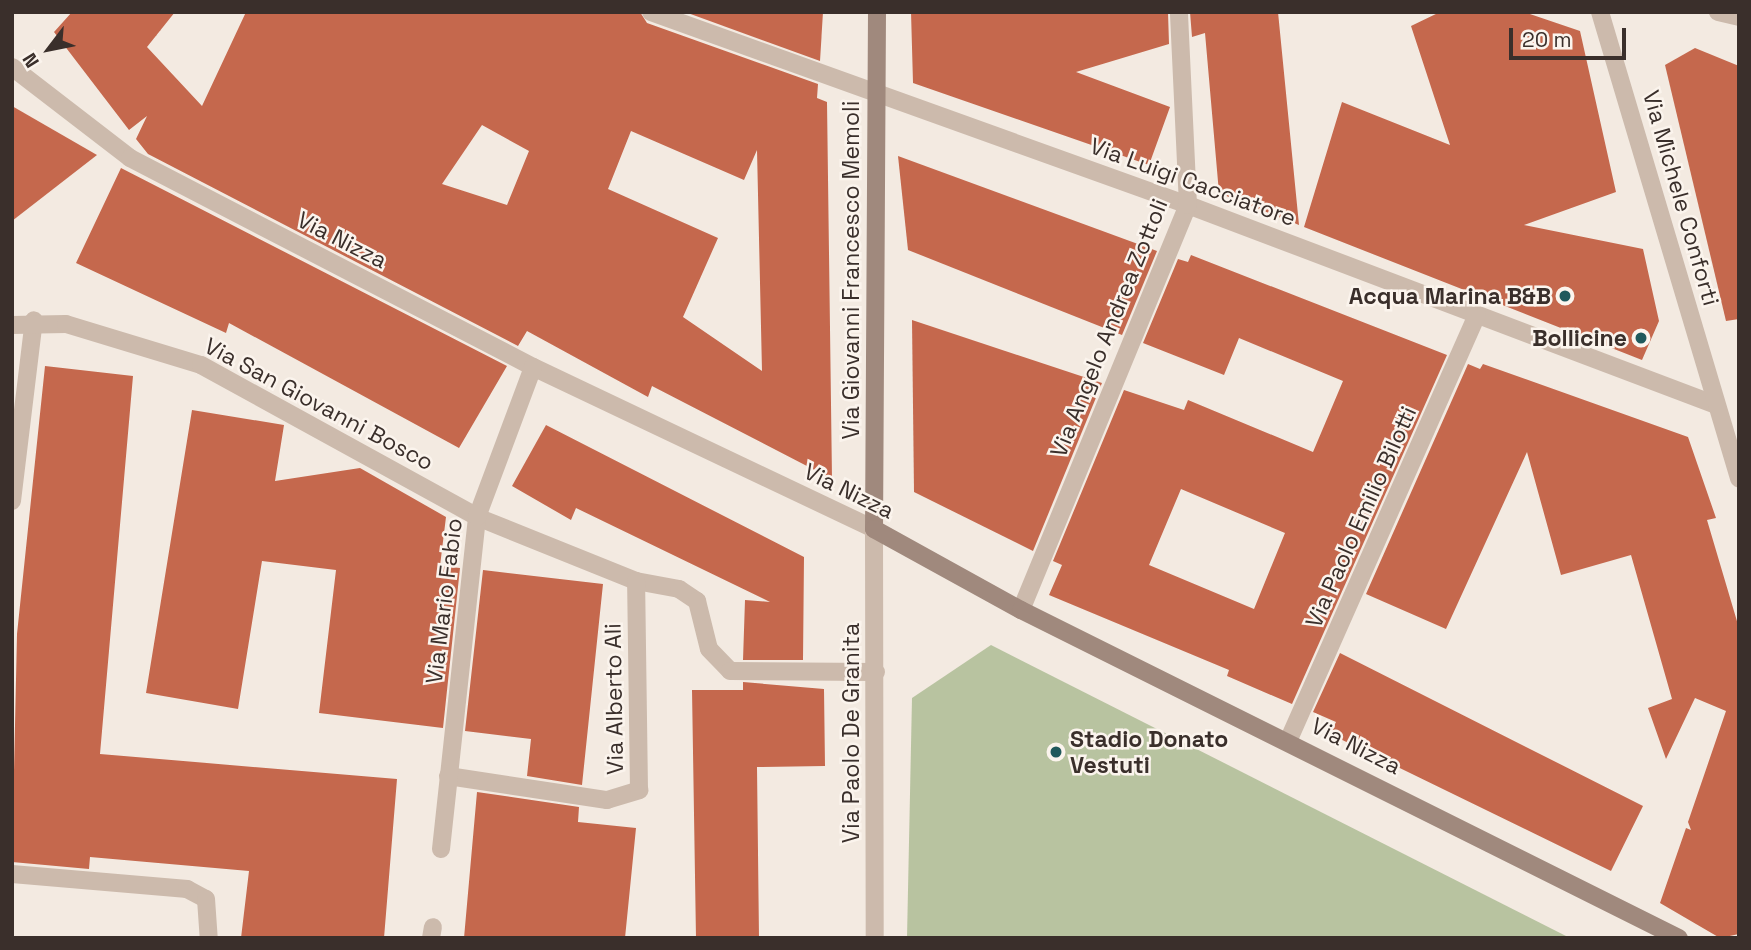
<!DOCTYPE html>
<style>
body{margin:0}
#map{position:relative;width:1751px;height:950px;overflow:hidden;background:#f3eae1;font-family:"Space Grotesk",sans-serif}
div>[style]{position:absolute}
.green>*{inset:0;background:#b8c3a0}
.building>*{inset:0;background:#c5684d}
.pedestrian>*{height:18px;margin:-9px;padding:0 9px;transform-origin:9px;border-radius:9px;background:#ccbaac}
.minor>*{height:18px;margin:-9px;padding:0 9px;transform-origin:9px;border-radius:9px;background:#ccbaac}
.tertiary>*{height:18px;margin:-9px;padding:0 9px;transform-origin:9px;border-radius:9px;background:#ccbaac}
.secondary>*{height:18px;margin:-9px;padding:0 9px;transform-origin:9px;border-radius:9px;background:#a0897d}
.dots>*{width:19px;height:19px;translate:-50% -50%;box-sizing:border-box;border:4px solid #fbf4ed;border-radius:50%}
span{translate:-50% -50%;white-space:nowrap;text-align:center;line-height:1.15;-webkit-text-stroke:5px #fbf4ed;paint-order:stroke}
.street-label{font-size:23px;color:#3a2f2b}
.poi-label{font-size:23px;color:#3a2f2b;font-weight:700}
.right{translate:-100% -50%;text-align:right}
.left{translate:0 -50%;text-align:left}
.frame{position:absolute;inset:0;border:14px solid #3a2f2b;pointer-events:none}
.north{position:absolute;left:14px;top:14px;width:70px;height:70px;-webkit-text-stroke:5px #fbf4ed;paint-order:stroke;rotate:238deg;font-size:19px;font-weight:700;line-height:28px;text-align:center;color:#3a2f2b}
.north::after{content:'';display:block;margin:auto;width:24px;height:32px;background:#3a2f2b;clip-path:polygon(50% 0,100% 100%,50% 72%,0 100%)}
.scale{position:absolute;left:1509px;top:28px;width:117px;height:32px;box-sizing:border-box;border:4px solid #3a2f2b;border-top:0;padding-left:9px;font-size:21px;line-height:24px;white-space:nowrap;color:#3a2f2b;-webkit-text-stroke:5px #fbf4ed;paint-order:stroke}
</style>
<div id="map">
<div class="green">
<i style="clip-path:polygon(991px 645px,1570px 938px,907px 938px,912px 698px)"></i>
</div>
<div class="building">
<i style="clip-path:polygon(evenodd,72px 12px,175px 12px,147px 47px,202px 106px,246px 12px,640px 12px,647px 23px,818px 84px,817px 98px,827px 102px,832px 479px,652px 386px,648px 397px,527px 331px,518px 346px,148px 154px,136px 139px,147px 116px,129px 130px,54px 32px,72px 12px,482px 125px,529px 151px,507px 205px,442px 184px,482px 125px,72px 12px,631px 131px,744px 180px,757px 150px,762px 371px,683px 317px,718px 238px,608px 189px,631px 131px)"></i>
<i style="clip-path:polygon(685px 12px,823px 12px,820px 61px)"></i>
<i style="clip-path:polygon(911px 12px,1168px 12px,1169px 44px,1076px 72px,1170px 107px,1149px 165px,913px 83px)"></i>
<i style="clip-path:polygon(1190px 12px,1278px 12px,1299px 225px,1219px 193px,1205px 33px,1192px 37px)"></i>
<i style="clip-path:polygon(1440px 12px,1524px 12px,1580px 31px,1616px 192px,1524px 225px,1643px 249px,1659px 321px,1642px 360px,1304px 227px,1342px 102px,1450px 145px,1411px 26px)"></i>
<i style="clip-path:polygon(1695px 48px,1739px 66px,1739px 319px,1726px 321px,1665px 65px)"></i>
<i style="clip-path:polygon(12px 106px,97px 155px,12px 221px)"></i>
<i style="clip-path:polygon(898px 156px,1157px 251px,1122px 335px,908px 250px)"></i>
<i style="clip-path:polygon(121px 168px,507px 366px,459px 448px,229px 323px,226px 333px,76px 263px)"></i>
<i style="clip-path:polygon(evenodd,1191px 255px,1447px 355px,1292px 704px,1227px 676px,1229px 670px,1049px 595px,1062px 565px,1053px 561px,1124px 390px,1184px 410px,1188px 400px,1313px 452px,1343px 381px,1239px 338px,1224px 375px,1143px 343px,1178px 259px,1188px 262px,1191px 255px,1181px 489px,1285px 533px,1254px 609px,1149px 565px,1181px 489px)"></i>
<i style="clip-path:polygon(912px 320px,1102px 383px,1033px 551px,914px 492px)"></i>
<i style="clip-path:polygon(1468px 364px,1480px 369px,1483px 364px,1688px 437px,1716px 518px,1707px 520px,1739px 628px,1739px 934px,1720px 938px,1660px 903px,1686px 828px,1691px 830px,1688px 822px,1726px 711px,1695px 698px,1666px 759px,1648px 708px,1672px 699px,1631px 555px,1561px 575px,1527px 452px,1446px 629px,1366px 594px)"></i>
<i style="clip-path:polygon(45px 366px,133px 376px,100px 754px,397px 779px,384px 938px,241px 938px,249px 871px,90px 857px,89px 869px,12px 862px,17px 634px)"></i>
<i style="clip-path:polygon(192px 410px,284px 425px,275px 481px,360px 468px,446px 517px,440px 566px,460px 568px,443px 728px,319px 713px,336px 570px,262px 561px,238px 709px,146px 693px)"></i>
<i style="clip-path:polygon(546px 425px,804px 557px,803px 660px,743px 660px,745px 600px,770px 602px,576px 508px,571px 520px,512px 486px)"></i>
<i style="clip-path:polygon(483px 570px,603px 584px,582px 785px,527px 776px,531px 739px,465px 731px)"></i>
<i style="clip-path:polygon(1340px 653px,1643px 806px,1611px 871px,1330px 734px,1336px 722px,1313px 712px)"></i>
<i style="clip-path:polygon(743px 682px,824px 689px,825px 766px,757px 767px,759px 938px,696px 938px,692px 690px,743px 690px)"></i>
<i style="clip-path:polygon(477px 792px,579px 807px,578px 822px,636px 828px,625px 938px,464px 938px)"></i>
</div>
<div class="pedestrian">
<i style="left:12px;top:501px;width:182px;rotate:-83.1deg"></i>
</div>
<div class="minor">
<i style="left:651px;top:12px;width:571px;rotate:19.77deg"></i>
<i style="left:1188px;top:205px;width:565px;rotate:20.75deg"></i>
<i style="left:1600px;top:12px;width:487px;rotate:73.4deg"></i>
<i style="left:1718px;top:12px;width:22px;rotate:13deg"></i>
<i style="left:12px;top:67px;width:149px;rotate:37.6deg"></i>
<i style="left:130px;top:158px;width:454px;rotate:27.4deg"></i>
<i style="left:533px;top:367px;width:378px;rotate:25.4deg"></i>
<i style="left:12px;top:325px;width:54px;rotate:-1.1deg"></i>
<i style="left:66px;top:324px;width:141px;rotate:16.9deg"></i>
<i style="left:201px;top:365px;width:315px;rotate:28.8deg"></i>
<i style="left:477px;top:517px;width:171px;rotate:21.9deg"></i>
<i style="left:636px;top:581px;width:44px;rotate:10.5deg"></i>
<i style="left:679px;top:589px;width:22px;rotate:34deg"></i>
<i style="left:697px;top:601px;width:49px;rotate:76deg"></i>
<i style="left:709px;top:649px;width:30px;rotate:46deg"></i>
<i style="left:730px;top:671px;width:146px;rotate:0.4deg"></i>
<i style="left:1021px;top:610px;width:438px;rotate:-67.6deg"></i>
<i style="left:1188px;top:205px;width:193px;rotate:-92.7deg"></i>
<i style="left:1289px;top:739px;width:464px;rotate:-66.1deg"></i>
<i style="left:448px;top:776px;width:161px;rotate:8.6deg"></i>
<i style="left:607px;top:800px;width:34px;rotate:-17deg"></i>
<i style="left:639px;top:790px;width:209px;rotate:-90.8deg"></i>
<i style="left:441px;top:849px;width:334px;rotate:-83.8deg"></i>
<i style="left:477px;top:517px;width:160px;rotate:-69.5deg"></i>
<i style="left:12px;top:874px;width:176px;rotate:4.9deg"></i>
<i style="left:187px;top:889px;width:21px;rotate:28deg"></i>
<i style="left:206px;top:899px;width:39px;rotate:86deg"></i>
<i style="left:431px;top:938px;width:11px;rotate:-80deg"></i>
</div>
<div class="tertiary">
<i style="left:874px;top:529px;width:409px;rotate:89.9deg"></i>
</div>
<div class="secondary">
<i style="left:877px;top:12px;width:517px;rotate:90.33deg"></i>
<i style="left:874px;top:529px;width:168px;rotate:28.9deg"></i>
<i style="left:1021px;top:610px;width:735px;rotate:26.5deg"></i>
</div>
<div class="dots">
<i style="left:1565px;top:296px;background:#20595c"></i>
<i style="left:1641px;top:338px;background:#20595c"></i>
<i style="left:1056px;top:752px;background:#20595c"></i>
</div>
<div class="street-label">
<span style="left:1193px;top:182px;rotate:20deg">Via Luigi Cacciatore</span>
<span style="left:1681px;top:198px;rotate:74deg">Via Michele Conforti</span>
<span style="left:342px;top:240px;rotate:27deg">Via Nizza</span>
<span style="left:851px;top:270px;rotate:-90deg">Via Giovanni Francesco Memoli</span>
<span style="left:1109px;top:328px;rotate:-68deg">Via Angelo Andrea Zottoli</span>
<span style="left:319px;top:404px;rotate:28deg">Via San Giovanni Bosco</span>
<span style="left:849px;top:491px;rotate:26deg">Via Nizza</span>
<span style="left:1361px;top:517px;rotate:-66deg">Via Paolo Emilio Bilotti</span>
<span style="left:444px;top:601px;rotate:-83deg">Via Mario Fabio</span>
<span style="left:614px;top:699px;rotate:-91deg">Via Alberto Ali</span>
<span style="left:851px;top:733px;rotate:-90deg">Via Paolo De Granita</span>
<span style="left:1356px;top:746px;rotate:27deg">Via Nizza</span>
</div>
<div class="poi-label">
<span class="right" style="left:1551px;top:296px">Acqua Marina B&amp;B</span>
<span class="right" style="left:1627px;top:338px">Bollicine</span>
<span class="left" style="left:1070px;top:752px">Stadio Donato<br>Vestuti</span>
</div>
<div class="frame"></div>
<div class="north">N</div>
<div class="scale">20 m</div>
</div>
